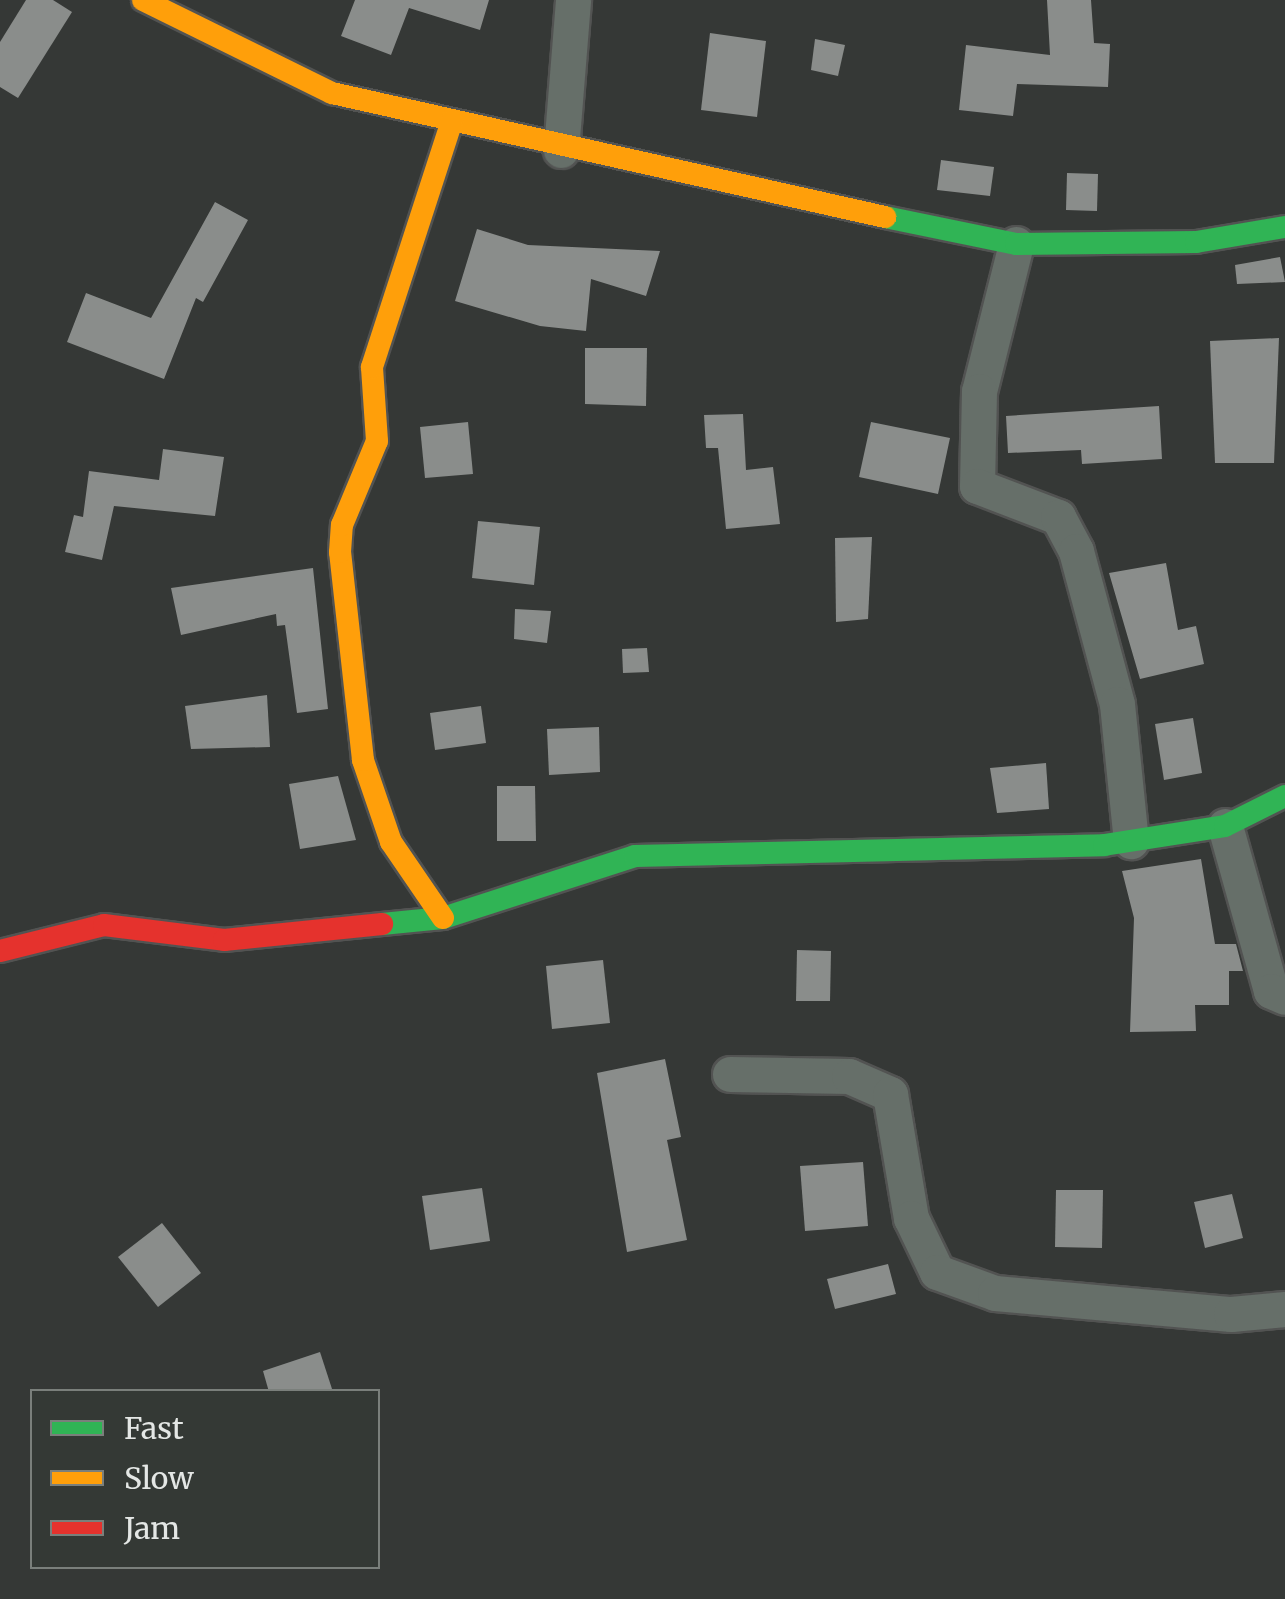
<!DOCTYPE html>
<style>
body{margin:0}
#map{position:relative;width:1285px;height:1599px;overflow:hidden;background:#353836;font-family:Merriweather,serif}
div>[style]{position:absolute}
.building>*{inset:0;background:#8a8d8b}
.roads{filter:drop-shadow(2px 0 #525352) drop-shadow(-2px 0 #525352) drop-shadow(0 2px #525352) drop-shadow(0 -2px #525352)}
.street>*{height:35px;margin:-17.5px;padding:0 17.5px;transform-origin:17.5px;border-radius:17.5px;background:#666f69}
.fast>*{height:22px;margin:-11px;padding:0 11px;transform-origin:11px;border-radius:11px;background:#30b455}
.slow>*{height:22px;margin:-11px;padding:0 11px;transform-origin:11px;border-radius:11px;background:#ff9f0a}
.jam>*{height:22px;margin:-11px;padding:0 11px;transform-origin:11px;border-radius:11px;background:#e5322d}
span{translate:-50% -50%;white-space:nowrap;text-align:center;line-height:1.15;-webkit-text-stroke:10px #343935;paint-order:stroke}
.legend{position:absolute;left:30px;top:1389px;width:350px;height:180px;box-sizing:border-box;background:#343935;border:2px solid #7a7f7b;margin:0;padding:12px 18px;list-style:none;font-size:30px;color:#e4e7e5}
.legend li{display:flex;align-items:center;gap:20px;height:50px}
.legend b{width:50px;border:2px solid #7a7f7b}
</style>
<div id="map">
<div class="building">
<i style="clip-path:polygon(26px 0,53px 0,72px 12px,18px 98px,0 87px,0 42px)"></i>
<i style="clip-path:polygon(355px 0,489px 0,480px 30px,409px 8px,391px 55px,341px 36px)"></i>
<i style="clip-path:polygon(1047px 0,1091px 0,1094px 43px,1110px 44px,1108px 87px,1017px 84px,1013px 116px,959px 110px,966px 45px,1050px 55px)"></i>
<i style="clip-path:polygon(710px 33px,766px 41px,757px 117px,701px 110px)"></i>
<i style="clip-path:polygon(815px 39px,845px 45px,838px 76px,811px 70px)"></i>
<i style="clip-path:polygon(941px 160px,994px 167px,990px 196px,937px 190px)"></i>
<i style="clip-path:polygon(1067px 173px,1098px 174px,1097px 211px,1066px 210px)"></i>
<i style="clip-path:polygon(215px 202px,248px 220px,203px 302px,196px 298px,164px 379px,67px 342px,86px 293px,151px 318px)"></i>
<i style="clip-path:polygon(477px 229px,528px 245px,660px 251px,646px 296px,591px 279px,586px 331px,540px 326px,455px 301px)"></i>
<i style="clip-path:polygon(1280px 257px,1285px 282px,1237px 284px,1235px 265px)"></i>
<i style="clip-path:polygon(1279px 338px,1274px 463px,1215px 463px,1210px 341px)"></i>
<i style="clip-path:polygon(585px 348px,647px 348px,646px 406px,585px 404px)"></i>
<i style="clip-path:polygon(1159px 406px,1162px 459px,1082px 464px,1081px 450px,1008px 453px,1006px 416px)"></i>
<i style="clip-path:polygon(743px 414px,746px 470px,773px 467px,780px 524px,726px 529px,718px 448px,706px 448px,704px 415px)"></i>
<i style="clip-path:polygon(468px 422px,473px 474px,425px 478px,420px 427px)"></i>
<i style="clip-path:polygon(871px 422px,950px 438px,938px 494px,859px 477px)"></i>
<i style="clip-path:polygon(163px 449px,224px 457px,215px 516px,114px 506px,102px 560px,65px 552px,74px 515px,83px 517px,89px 471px,159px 480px)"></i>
<i style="clip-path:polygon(478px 521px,540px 527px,534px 585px,472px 578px)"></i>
<i style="clip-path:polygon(872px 537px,868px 619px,836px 622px,835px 538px)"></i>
<i style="clip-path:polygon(1166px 563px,1178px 630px,1196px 626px,1204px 664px,1140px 679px,1109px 573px)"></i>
<i style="clip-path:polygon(313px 568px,328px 709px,297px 713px,285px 625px,277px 626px,276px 614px,181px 635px,171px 588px)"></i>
<i style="clip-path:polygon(515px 609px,551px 611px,547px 643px,514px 639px)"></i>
<i style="clip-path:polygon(647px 648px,649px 672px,623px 673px,622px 649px)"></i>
<i style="clip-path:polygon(267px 695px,270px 747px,191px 749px,185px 706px)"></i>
<i style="clip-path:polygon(481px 706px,486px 743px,435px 750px,430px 713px)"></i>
<i style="clip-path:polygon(1193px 718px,1202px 773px,1164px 780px,1155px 724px)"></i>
<i style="clip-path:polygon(599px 727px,600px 772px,549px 775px,547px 729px)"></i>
<i style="clip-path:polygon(1046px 763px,1049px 809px,997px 813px,990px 768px)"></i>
<i style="clip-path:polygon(338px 776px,356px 840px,300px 849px,289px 784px)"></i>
<i style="clip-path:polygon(497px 786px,535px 786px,536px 841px,497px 841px)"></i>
<i style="clip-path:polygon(1201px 859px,1215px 944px,1236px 944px,1243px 971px,1229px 971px,1229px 1005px,1195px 1005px,1196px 1031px,1130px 1032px,1134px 918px,1122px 871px)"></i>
<i style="clip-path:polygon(797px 950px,831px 951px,830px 1001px,796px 1001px)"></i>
<i style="clip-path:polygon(603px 960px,610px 1023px,552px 1029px,546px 966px)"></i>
<i style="clip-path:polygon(665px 1059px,681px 1137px,667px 1140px,687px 1240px,627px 1252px,597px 1073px)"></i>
<i style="clip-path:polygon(863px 1162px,868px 1226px,805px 1231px,800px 1166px)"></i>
<i style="clip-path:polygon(482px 1188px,490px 1241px,430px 1250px,422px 1196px)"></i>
<i style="clip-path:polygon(1056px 1190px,1103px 1190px,1102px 1248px,1055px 1247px)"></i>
<i style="clip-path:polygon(1232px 1194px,1243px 1238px,1205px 1248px,1194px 1202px)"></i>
<i style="clip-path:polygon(162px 1223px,201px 1273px,158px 1307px,118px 1257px)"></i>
<i style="clip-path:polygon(888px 1264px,896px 1294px,835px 1309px,827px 1279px)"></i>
<i style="clip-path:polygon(320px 1352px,333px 1392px,269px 1392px,263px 1371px)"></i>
</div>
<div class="roads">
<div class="street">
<i style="left:561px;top:150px;width:150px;rotate:-85.4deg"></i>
<i style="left:1016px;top:244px;width:152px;rotate:104.1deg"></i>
<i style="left:979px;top:391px;width:95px;rotate:91.2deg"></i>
<i style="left:977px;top:486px;width:87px;rotate:20.9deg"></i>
<i style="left:1058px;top:517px;width:38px;rotate:62deg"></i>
<i style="left:1076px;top:551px;width:158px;rotate:75deg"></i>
<i style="left:1117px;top:704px;width:138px;rotate:84.2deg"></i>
<i style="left:1225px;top:826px;width:171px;rotate:74.4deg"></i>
<i style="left:1271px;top:991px;width:15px;rotate:23deg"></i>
<i style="left:730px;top:1074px;width:119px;rotate:1deg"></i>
<i style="left:849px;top:1076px;width:45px;rotate:23.7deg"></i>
<i style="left:890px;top:1094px;width:126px;rotate:80.4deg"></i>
<i style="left:911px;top:1218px;width:60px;rotate:64.3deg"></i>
<i style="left:937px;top:1272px;width:62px;rotate:19.9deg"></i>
<i style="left:995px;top:1293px;width:237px;rotate:5.1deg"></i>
<i style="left:1231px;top:1314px;width:54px;rotate:-5.3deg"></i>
</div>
<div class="fast">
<i style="left:885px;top:217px;width:134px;rotate:11.6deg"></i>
<i style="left:1016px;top:244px;width:180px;rotate:-0.6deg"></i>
<i style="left:1196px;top:242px;width:90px;rotate:-9.6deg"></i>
<i style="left:382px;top:924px;width:61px;rotate:-5.6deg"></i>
<i style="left:443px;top:918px;width:202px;rotate:-17.9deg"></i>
<i style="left:635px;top:856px;width:469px;rotate:-1.3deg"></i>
<i style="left:1104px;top:845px;width:122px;rotate:-8.9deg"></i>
<i style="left:1225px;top:826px;width:67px;rotate:-26.6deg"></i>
</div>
<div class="slow">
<i style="left:143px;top:0;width:211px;rotate:26.2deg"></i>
<i style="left:332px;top:93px;width:567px;rotate:12.64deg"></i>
<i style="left:443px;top:918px;width:92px;rotate:-124.4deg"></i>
<i style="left:391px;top:842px;width:87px;rotate:-108.9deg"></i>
<i style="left:363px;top:760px;width:209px;rotate:-96.3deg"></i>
<i style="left:340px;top:552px;width:27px;rotate:-86deg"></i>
<i style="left:342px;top:525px;width:91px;rotate:-67.4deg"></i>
<i style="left:377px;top:441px;width:74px;rotate:-93.9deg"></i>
<i style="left:372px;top:367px;width:259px;rotate:-72deg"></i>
</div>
<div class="jam">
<i style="left:0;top:951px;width:107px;rotate:-14deg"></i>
<i style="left:104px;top:925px;width:121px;rotate:7.1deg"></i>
<i style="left:224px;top:940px;width:159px;rotate:-5.8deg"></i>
</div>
</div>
<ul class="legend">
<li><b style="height:12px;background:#30b455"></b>Fast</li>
<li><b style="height:12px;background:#ff9f0a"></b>Slow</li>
<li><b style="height:12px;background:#e5322d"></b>Jam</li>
</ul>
</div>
